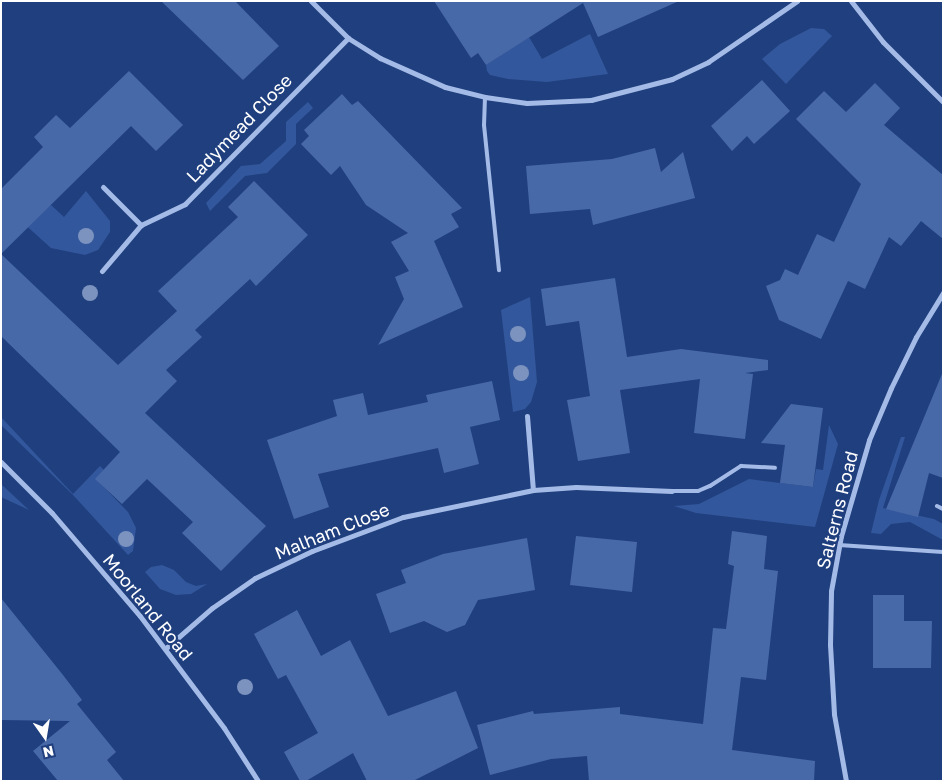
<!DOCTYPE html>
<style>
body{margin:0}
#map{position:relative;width:944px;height:782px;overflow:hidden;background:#203f7e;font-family:"Golos Text",sans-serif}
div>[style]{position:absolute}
.green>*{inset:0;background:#33579c}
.building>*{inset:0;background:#4869a8}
.lane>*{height:4px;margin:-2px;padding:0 2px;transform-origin:2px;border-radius:2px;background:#a4bbe7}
.street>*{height:5px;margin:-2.5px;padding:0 2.5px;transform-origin:2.5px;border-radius:2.5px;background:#a4bbe7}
.trees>*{width:16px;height:16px;margin:-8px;border-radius:50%;background:#7c93c0}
span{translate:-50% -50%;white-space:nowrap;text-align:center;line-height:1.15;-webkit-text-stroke:4.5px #203f7e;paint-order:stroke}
.street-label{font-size:18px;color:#fff}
.frame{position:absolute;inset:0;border:2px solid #fff;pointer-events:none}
.north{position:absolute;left:20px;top:712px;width:50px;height:50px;-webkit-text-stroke:4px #203f7e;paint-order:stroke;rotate:167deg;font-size:14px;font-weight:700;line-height:20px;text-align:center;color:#fff}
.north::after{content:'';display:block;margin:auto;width:18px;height:22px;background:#fff;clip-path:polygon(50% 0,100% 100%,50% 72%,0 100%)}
</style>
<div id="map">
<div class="green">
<i style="clip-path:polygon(811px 28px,824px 29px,832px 36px,786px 84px,762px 59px,780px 44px)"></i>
<i style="clip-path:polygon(590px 34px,608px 74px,547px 82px,508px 79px,490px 75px,487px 71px,486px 65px,529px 37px,542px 59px)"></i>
<i style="clip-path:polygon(308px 102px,313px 108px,296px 124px,296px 144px,267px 173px,245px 176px,210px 211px,206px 203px,241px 166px,260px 164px,286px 141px,286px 122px)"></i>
<i style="clip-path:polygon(86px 191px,110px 221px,110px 232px,98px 250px,85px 255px,51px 248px,21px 221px,51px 205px,64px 217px)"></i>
<i style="clip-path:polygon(530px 297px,537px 382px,531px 402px,525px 409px,513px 412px,501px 310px)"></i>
<i style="clip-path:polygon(1px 417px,73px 494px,100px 466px,104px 470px,96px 479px,128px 512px,136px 528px,133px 551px,128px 555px,73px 495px,1px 425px)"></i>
<i style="clip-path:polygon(829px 425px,838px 444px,815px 527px,696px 513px,674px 506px,699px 504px,749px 479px,813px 487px,816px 469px,823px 470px)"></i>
<i style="clip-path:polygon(901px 437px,905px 437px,883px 508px,934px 519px,943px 524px,943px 540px,910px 522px,891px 524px,881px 534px,871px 533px,879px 500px)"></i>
<i style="clip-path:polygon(1px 484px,29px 510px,1px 497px)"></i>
<i style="clip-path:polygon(162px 565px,174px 570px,186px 582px,196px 586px,207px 584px,191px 594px,176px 595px,160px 589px,145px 572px,151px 567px)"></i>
</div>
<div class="building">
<i style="clip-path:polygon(161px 1px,235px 1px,279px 46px,243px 80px)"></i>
<i style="clip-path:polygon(434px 1px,679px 1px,598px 37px,583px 3px,486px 65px,478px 53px,471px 58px)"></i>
<i style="clip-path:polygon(129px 71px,183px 125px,156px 151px,131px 126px,1px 254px,1px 189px,43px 147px,34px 137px,56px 115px,70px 128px)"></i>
<i style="clip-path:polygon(762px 80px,790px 111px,754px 144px,747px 136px,732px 151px,711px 126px)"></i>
<i style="clip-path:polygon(875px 83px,900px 108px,884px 125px,943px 175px,943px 239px,921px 221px,901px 246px,889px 237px,865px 289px,848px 281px,821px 339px,779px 320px,766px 286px,780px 280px,785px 269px,798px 275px,817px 234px,834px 242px,861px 184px,796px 119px,824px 91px,846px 112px)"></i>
<i style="clip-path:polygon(342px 94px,352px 105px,358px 101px,462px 208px,451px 214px,459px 227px,434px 241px,463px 307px,378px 345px,404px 299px,395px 277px,409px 271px,391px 242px,408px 233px,366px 205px,340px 166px,331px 175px,301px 144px,309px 136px,304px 130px)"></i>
<i style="clip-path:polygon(655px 148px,661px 172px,683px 152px,695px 198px,593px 225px,590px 209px,530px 214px,526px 166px,612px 159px)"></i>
<i style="clip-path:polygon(254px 181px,308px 235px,256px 286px,250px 279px,195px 330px,202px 337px,166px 370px,177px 381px,145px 413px,266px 526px,221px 571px,182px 533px,193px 522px,147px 479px,122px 504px,95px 479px,120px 452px,1px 336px,1px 254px,118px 365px,177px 311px,158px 291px,238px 217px,228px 207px)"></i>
<i style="clip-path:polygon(615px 278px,627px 357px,681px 349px,768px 360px,768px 370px,745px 373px,753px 374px,745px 439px,694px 433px,700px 379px,620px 390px,630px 453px,578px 461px,567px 400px,590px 396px,579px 321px,546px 326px,541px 289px)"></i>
<i style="clip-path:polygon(942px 374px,943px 478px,929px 473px,918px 517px,886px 509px)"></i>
<i style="clip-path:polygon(492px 381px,500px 420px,470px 427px,479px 464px,444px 473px,438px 448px,318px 474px,329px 507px,294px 519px,267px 440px,337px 416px,333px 400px,363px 393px,368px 415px,428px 402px,426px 395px)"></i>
<i style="clip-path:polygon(791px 404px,823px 408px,813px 487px,780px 483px,785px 445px,761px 443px)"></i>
<i style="clip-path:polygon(732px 531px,767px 536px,764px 569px,778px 571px,766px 680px,741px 677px,732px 750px,815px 761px,814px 781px,589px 781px,587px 756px,551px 759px,490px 775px,477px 725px,533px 711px,534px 714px,620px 707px,620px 714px,703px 724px,713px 628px,726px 629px,734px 566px,728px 564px)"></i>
<i style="clip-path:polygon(576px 536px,637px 542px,632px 592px,570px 585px)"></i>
<i style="clip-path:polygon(527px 538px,535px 590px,478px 600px,465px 625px,447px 632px,424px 621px,390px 633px,376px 594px,406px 583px,401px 570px,443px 554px)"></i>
<i style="clip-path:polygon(873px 595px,904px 595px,904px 621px,932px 621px,931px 668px,873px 668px)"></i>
<i style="clip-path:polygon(1px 598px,63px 675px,82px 700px,77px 704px,116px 752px,107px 760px,124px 781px,58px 781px,33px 751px,70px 721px,1px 720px)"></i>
<i style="clip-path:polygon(297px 610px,321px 656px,350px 640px,388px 716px,456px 691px,478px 748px,413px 781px,367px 781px,353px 753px,306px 781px,300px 781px,284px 752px,318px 733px,286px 675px,278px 679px,254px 634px)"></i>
</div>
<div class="lane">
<i style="left:485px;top:97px;width:28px;rotate:92deg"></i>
<i style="left:484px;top:125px;width:146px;rotate:84.1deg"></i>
<i style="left:672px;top:491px;width:26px"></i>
<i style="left:698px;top:491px;width:13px;rotate:-23deg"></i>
<i style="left:710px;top:486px;width:37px;rotate:-33deg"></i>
<i style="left:741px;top:466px;width:34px;rotate:3deg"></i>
<i style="left:937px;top:506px;width:7px;rotate:27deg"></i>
<i style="left:839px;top:545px;width:104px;rotate:3.9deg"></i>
</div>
<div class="street">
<i style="left:311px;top:1px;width:52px;rotate:45deg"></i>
<i style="left:348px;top:38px;width:38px;rotate:32deg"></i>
<i style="left:380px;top:58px;width:71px;rotate:24deg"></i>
<i style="left:445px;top:87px;width:41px;rotate:14deg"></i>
<i style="left:485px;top:97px;width:42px;rotate:8.1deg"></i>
<i style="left:527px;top:103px;width:64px;rotate:-2.7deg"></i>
<i style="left:591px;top:100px;width:84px;rotate:-14.5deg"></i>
<i style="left:672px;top:79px;width:40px;rotate:-25deg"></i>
<i style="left:708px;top:62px;width:108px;rotate:-34.4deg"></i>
<i style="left:851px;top:1px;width:52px;rotate:52deg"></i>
<i style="left:883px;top:42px;width:85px;rotate:45deg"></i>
<i style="left:103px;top:187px;width:54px;rotate:45deg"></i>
<i style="left:102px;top:271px;width:60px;rotate:-49.7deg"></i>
<i style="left:141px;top:225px;width:49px;rotate:-25.5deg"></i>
<i style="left:185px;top:204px;width:233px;rotate:-45.5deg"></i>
<i style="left:527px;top:416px;width:74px;rotate:85.4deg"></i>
<i style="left:1px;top:462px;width:72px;rotate:45deg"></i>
<i style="left:52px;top:513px;width:135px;rotate:49.5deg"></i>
<i style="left:140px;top:616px;width:140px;rotate:53.1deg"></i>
<i style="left:224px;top:728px;width:63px;rotate:57.3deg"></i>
<i style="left:166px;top:648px;width:61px;rotate:-41deg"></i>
<i style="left:212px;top:608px;width:52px;rotate:-34.9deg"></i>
<i style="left:255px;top:578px;width:63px;rotate:-25.3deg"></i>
<i style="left:312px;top:551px;width:97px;rotate:-20.5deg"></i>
<i style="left:403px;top:517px;width:133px;rotate:-11.7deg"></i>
<i style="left:533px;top:490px;width:43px;rotate:-4deg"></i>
<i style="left:576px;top:487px;width:96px;rotate:2.4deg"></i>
<i style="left:846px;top:781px;width:68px;rotate:-100.2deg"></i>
<i style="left:834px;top:714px;width:69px;rotate:-93.3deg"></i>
<i style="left:830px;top:645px;width:54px;rotate:-88.9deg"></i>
<i style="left:831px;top:591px;width:56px;rotate:-79.7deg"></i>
<i style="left:841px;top:536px;width:100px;rotate:-73.7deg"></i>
<i style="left:869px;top:440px;width:56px;rotate:-67.1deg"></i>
<i style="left:891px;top:388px;width:57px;rotate:-63.9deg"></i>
<i style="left:916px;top:337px;width:52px;rotate:-58.5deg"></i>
</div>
<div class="trees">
<i style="left:86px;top:236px"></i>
<i style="left:90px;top:293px"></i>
<i style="left:518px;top:334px"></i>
<i style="left:521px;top:373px"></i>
<i style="left:126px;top:539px"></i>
<i style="left:245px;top:687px"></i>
</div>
<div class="street-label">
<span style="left:239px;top:128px;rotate:-46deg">Ladymead Close</span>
<span style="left:837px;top:510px;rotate:-76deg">Salterns Road</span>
<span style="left:332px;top:531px;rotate:-22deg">Malham Close</span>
<span style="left:148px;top:607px;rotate:51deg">Moorland Road</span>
</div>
<div class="frame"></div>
<div class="north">N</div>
</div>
